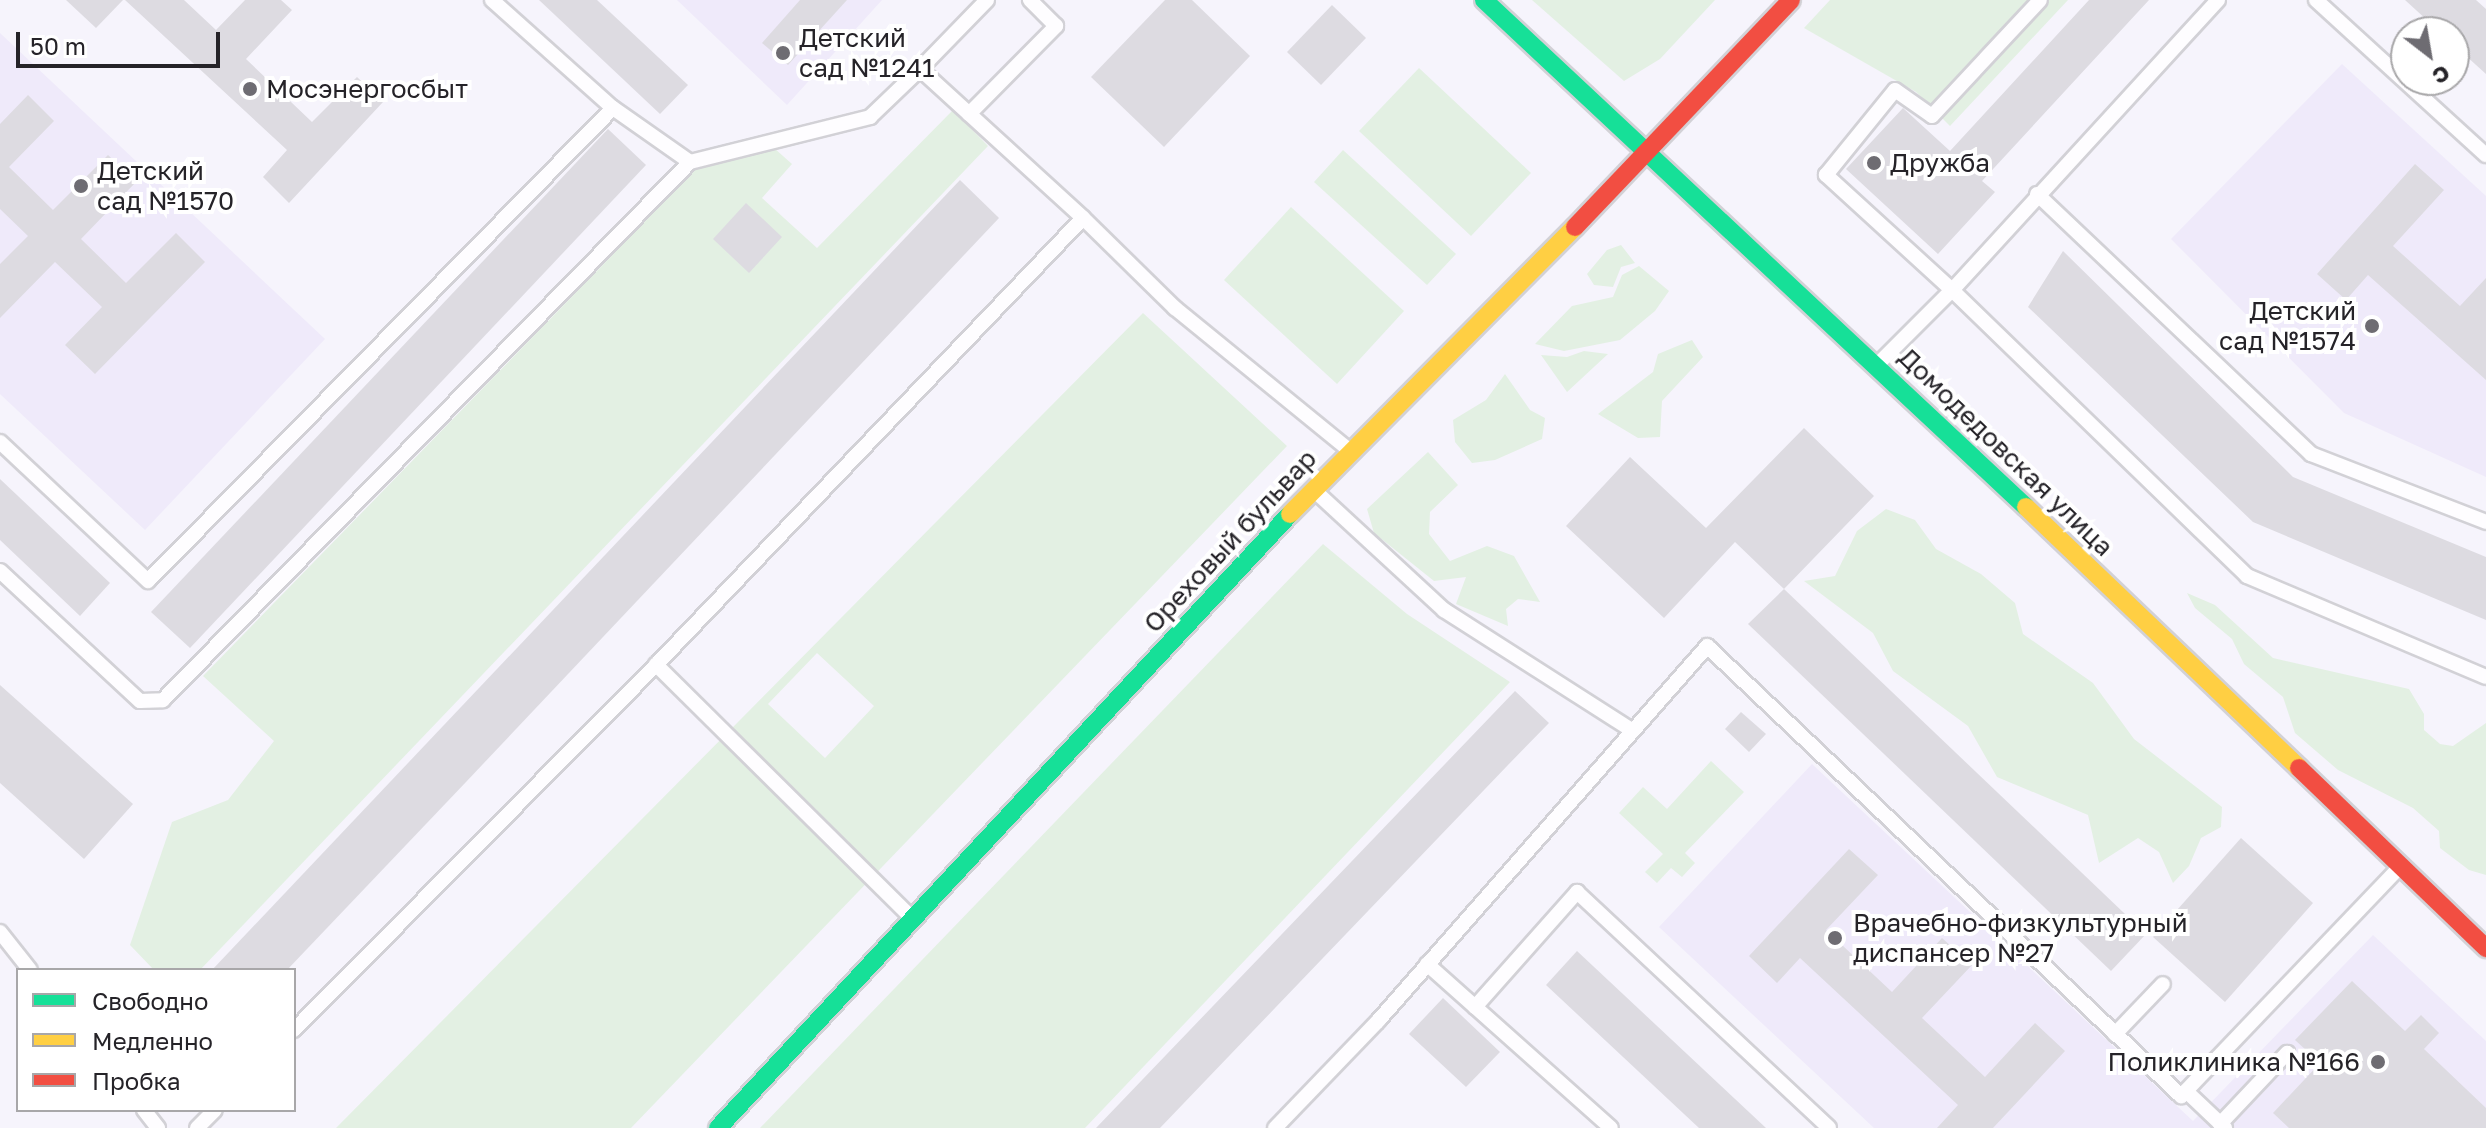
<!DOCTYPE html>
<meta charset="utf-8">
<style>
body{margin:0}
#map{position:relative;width:2486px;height:1128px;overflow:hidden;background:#f6f4fc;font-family:"Golos Text",sans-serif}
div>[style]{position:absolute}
.built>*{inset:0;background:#efeafa}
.green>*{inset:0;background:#e3f0e3}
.building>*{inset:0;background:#dddbe1}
.roads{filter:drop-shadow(2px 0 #d2d1d6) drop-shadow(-2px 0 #d2d1d6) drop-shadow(0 2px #d2d1d6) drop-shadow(0 -2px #d2d1d6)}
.lane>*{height:14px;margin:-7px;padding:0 7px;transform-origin:7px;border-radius:7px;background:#fefdff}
.fast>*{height:18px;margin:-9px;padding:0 9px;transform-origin:9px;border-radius:9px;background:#16e098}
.slow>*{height:18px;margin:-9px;padding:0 9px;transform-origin:9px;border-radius:9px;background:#ffcf43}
.jam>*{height:18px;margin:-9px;padding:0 9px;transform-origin:9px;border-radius:9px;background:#f24e42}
.dots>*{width:22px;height:22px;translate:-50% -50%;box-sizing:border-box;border:4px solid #fff;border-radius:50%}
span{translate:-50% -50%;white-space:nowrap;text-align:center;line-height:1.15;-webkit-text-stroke:8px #fff;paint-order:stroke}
.poi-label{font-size:26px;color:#252328}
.left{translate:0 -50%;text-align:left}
.right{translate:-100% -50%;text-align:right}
.street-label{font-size:26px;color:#252328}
.legend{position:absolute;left:16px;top:968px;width:280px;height:144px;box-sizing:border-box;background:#fff;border:2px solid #a8a7a9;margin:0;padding:10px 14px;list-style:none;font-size:24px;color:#252328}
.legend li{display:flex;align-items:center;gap:16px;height:40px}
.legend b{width:40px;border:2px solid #a8a7a9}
.north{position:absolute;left:2390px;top:16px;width:80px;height:80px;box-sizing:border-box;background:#fff;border:2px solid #a8a7a9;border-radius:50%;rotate:149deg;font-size:22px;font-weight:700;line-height:32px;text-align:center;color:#252328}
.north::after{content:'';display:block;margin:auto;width:28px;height:36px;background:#6e6c72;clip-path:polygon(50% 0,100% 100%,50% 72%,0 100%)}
.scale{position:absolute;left:16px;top:32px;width:204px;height:36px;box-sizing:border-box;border:4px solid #252328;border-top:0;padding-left:10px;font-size:24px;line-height:28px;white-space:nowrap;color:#252328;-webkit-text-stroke:6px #fff;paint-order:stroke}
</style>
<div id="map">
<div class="built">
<i style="clip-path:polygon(677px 0,882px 0,787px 105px)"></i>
<i style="clip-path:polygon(0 33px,325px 339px,145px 530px,0 394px)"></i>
<i style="clip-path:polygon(2342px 64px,2486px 196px,2486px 477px,2344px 413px,2171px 239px)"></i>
<i style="clip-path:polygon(1812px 764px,2193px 1121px,2373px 935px,2486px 1041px,2486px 1128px,1874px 1128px,1659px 927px)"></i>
</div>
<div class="green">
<i style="clip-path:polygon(1532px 0,1715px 0,1660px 59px,1624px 81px)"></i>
<i style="clip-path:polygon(1830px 0,2068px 0,1950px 126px,1916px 92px,1804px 28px)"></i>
<i style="clip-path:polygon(1419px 68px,1531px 173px,1471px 236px,1359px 131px)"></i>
<i style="clip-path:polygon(953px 110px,988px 146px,200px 970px,154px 970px,130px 945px,172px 822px,228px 800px,274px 741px,203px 676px,695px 170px,774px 148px,792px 164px,762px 198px,817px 248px)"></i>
<i style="clip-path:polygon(1343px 150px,1456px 254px,1427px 285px,1314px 182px)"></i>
<i style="clip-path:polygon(1291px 207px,1404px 311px,1337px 384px,1224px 280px)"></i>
<i style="clip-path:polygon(1621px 245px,1635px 263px,1621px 267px,1613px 287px,1594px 285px,1587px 274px,1607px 250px)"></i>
<i style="clip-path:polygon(1639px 266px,1669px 291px,1655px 311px,1620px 340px,1564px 351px,1535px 344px,1572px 306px,1613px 297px,1622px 275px)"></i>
<i style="clip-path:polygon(evenodd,1143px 313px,1287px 446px,631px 1128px,336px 1128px,1143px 313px,817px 653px,874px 706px,825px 758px,768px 704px,817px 653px)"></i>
<i style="clip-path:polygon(1692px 340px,1703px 357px,1662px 401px,1660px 437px,1638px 438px,1598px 414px,1653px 372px,1658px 354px)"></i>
<i style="clip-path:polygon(1584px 351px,1608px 354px,1567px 392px,1541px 355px,1567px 357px)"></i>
<i style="clip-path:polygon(1505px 374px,1530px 410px,1545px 418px,1542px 439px,1495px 460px,1472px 463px,1455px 442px,1453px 420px,1486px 400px)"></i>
<i style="clip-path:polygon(1428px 452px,1458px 485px,1430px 512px,1429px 534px,1450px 561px,1487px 546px,1514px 556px,1540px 602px,1518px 599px,1506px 609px,1508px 626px,1456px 604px,1466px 577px,1434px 581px,1374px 533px,1367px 509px)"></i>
<i style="clip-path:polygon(1886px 509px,1915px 520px,1936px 549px,1981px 574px,2015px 603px,2023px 634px,2093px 683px,2134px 739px,2222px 807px,2221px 827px,2201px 838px,2189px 866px,2173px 883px,2159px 852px,2138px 838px,2099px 863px,2088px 815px,1997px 777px,1968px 726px,1893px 671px,1873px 633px,1804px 581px,1835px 576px,1857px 531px)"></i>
<i style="clip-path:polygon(1323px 544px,1407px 614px,1510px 682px,1085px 1128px,760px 1128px)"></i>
<i style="clip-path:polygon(2187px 593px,2215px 605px,2273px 658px,2409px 689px,2424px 714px,2424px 730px,2440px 744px,2453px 746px,2486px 723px,2486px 875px,2469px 870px,2440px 848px,2439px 831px,2413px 808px,2338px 770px,2295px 733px,2283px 697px,2244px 664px,2232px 639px,2195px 608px)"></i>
<i style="clip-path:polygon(1711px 761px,1744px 792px,1685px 853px,1695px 863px,1682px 877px,1671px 868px,1657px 883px,1645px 872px,1663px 854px,1619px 813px,1643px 787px,1667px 809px)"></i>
</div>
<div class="building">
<i style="clip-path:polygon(66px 0,123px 0,96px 28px)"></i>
<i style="clip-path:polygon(125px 0,184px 0,216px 30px,245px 0,281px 0,292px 10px,246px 59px,312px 122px,357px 77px,383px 102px,289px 203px,263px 177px,287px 150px)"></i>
<i style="clip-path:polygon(539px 0,597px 0,688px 85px,660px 114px)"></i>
<i style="clip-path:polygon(800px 0,847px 0,788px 65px,762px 43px)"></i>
<i style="clip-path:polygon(1165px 0,1192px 0,1250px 56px,1164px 147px,1091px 77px)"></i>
<i style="clip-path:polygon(2089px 0,2149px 0,1982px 181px,1995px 192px,1938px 254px,1846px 169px,1903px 108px,1950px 151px)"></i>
<i style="clip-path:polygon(2405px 0,2476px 0,2486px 9px,2486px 74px,2454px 45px,2454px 32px,2440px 32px)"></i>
<i style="clip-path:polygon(1332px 5px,1366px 38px,1321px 85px,1287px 52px)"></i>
<i style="clip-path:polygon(28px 95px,54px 121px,9px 167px,53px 210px,108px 155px,136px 182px,81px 239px,126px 283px,176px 233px,205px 262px,95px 374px,65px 345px,102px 307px,55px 262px,0 318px,0 264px,28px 236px,0 209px,0 124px)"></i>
<i style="clip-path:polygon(608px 129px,646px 165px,190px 648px,151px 612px)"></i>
<i style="clip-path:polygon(2415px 164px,2444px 190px,2393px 246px,2460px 306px,2486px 278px,2486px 380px,2368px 275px,2346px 300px,2317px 274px)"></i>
<i style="clip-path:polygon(960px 180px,999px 218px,466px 782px,287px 970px,212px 970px)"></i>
<i style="clip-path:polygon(746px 203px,782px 237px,749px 273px,713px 239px)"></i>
<i style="clip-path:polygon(2063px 251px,2293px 477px,2486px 557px,2486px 620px,2253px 522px,2028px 307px)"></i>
<i style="clip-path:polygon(1804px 428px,1874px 496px,1784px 589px,1735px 542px,1664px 618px,1566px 526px,1630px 457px,1706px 528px)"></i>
<i style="clip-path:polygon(0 479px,110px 583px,80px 616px,0 540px)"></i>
<i style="clip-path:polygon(1784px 589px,2146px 934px,2111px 971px,1748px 624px)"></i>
<i style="clip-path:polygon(0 685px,133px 804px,84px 859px,0 783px)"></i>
<i style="clip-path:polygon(1515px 691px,1549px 723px,1508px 765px,1160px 1128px,1096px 1128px)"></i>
<i style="clip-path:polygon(1741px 712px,1766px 734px,1749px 752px,1725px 729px)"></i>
<i style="clip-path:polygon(2241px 838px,2313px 903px,2225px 1002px,2153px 937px)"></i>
<i style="clip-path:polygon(1849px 849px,1878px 875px,1826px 930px,1892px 992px,1942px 938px,1972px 965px,1922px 1018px,1985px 1077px,2035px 1023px,2065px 1051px,1993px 1128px,1937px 1128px,1958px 1105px,1800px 958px,1777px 983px,1749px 956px)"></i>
<i style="clip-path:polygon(1577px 951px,1766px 1128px,1699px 1128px,1546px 985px)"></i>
<i style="clip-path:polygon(2352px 981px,2405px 1031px,2421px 1015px,2439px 1033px,2424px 1049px,2486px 1108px,2486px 1128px,2289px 1128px,2273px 1113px,2320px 1063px,2295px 1040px)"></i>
<i style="clip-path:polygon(1443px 998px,1500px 1052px,1466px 1087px,1409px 1034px)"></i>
</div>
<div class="roads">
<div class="lane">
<i style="left:492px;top:0;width:162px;rotate:41.8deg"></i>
<i style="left:613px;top:108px;width:94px;rotate:35deg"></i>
<i style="left:690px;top:162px;width:186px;rotate:-14deg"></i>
<i style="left:870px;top:117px;width:69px;rotate:-43.8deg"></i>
<i style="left:987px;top:0;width:96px;rotate:134.2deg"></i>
<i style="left:920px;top:69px;width:221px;rotate:42.4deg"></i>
<i style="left:2218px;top:0;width:394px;rotate:132.5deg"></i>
<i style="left:1952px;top:290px;width:411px;rotate:44.1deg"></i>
<i style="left:2247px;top:576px;width:259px;rotate:22.9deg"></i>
<i style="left:2316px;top:0;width:230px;rotate:42.4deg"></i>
<i style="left:969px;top:114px;width:124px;rotate:-45.3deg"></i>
<i style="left:1056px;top:26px;width:37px;rotate:-135deg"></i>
<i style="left:2037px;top:194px;width:378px;rotate:43.5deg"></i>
<i style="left:2311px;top:454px;width:188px;rotate:21.2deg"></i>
<i style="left:1878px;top:364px;width:105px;rotate:-45deg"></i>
<i style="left:1952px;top:290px;width:171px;rotate:-137.6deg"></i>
<i style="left:1826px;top:175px;width:109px;rotate:-50.9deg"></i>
<i style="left:1895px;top:90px;width:45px;rotate:35.1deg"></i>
<i style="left:1932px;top:116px;width:158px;rotate:-47deg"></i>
<i style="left:0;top:442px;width:203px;rotate:43.2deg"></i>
<i style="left:148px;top:581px;width:663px;rotate:-45.49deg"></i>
<i style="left:1315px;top:491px;width:176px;rotate:42.7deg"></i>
<i style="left:1444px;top:610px;width:221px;rotate:32.6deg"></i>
<i style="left:0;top:571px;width:191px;rotate:42.9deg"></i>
<i style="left:140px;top:701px;width:23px;rotate:-2deg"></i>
<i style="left:163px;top:700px;width:753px;rotate:-45.59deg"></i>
<i style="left:911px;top:917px;width:359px;rotate:-135.3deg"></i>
<i style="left:656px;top:665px;width:618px;rotate:-46.31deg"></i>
<i style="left:1083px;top:218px;width:129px;rotate:44.4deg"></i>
<i style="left:1175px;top:308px;width:225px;rotate:39.2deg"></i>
<i style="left:0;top:932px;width:48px;rotate:51.7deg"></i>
<i style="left:1427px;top:964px;width:246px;rotate:41.7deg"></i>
<i style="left:1475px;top:1007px;width:154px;rotate:-48.4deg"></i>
<i style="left:1577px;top:892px;width:345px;rotate:43.1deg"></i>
<i style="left:294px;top:1030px;width:514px;rotate:-45.24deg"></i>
<i style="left:2115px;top:1034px;width:69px;rotate:-46.2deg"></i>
<i style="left:2186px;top:1091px;width:54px;rotate:43.5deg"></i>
<i style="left:144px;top:1110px;width:23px;rotate:52deg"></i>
<i style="left:2220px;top:1124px;width:98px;rotate:-46.7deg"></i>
<i style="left:197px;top:1128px;width:25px;rotate:-45deg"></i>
<i style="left:1275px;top:1128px;width:149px;rotate:-46.1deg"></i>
<i style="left:1378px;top:1021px;width:499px;rotate:-48.7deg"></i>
<i style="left:1707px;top:646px;width:654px;rotate:43.51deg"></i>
<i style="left:2181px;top:1096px;width:317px;rotate:-46.3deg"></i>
</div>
<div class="fast">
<i style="left:1484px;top:0;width:742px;rotate:43.09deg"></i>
<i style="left:718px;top:1128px;width:839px;rotate:-47.03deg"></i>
</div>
<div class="slow">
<i style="left:2026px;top:507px;width:378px;rotate:43.7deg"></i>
<i style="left:1290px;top:514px;width:404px;rotate:-45.2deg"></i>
</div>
<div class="jam">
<i style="left:1575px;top:227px;width:313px;rotate:-46.4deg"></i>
<i style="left:2299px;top:768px;width:260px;rotate:43.9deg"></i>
</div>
</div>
<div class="dots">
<i style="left:783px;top:53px;background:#6e6c72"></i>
<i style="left:250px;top:89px;background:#6e6c72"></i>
<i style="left:1874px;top:163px;background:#6e6c72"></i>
<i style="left:81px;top:186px;background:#6e6c72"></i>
<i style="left:2372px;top:326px;background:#6e6c72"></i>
<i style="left:1835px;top:938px;background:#6e6c72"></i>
<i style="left:2378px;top:1062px;background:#6e6c72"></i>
</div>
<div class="poi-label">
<span class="left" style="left:799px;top:53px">Детский<br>сад №1241</span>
<span class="left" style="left:266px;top:89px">Мосэнергосбыт</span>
<span class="left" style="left:1890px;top:163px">Дружба</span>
<span class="left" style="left:97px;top:186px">Детский<br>сад №1570</span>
<span class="right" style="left:2356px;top:326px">Детский<br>сад №1574</span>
<span class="left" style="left:1853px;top:938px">Врачебно-физкультурный<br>диспансер №27</span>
<span class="right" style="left:2360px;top:1062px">Поликлиника №166</span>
</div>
<div class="street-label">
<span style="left:2006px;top:452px;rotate:44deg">Домодедовская улица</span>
<span style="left:1230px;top:541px;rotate:-47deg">Ореховый бульвар</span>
</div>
<ul class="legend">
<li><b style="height:10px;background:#16e098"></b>Свободно</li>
<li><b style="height:10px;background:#ffcf43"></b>Медленно</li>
<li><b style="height:10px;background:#f24e42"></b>Пробка</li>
</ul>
<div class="north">С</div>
<div class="scale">50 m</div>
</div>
